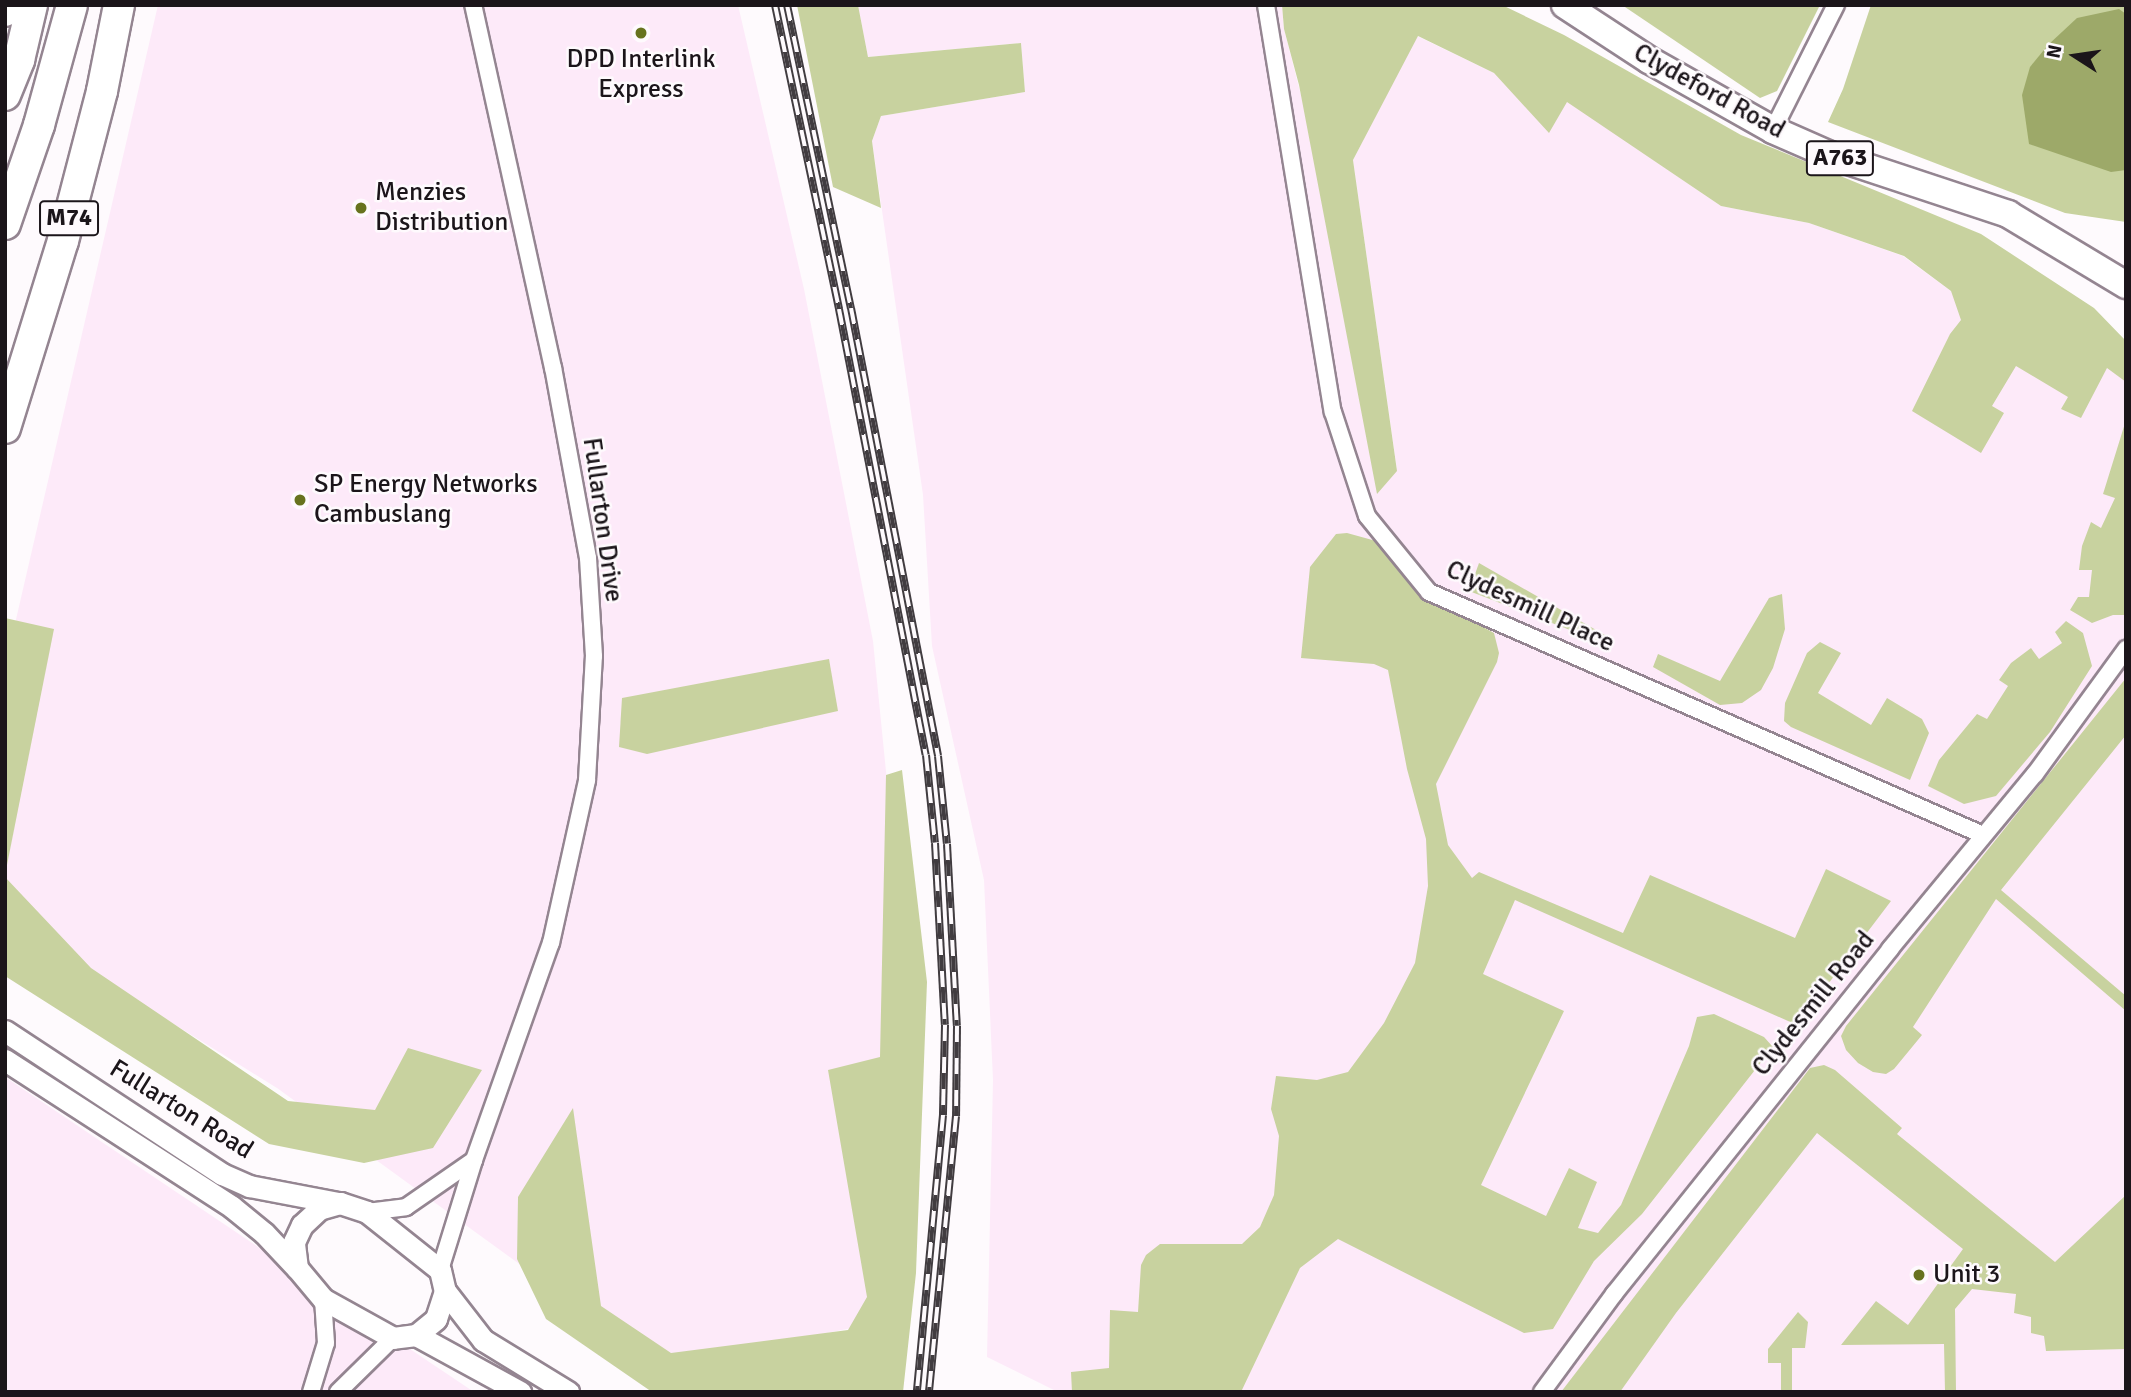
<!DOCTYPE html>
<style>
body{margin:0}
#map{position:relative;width:2131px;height:1397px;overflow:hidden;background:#fefafd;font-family:Signika,sans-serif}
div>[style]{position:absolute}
.built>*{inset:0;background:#fdeaf9}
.green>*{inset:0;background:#c8d29f}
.water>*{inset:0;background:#9da969}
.roads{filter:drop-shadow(2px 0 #948591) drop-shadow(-2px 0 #948591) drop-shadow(0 2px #948591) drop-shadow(0 -2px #948591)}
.minor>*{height:16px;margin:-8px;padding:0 8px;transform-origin:8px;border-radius:8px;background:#fff}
.tertiary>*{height:21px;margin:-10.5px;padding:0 10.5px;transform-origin:10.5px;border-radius:10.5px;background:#fff}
.primary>*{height:26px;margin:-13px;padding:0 13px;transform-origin:13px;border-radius:13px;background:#fff}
.motorway>*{height:30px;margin:-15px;padding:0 15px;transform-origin:15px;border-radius:15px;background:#fff}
.rail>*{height:8px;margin-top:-4px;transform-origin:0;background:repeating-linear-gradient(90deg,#fefafd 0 16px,#413c40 0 32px);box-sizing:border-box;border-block:2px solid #413c40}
.dots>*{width:19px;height:19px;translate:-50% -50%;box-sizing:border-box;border:4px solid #fefafd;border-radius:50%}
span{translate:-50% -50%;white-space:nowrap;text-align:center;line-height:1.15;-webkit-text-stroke:5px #fefafd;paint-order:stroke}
.shield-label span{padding:2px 5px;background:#fefafd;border:2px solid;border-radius:5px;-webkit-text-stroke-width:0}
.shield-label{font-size:24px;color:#1b151a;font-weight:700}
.poi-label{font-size:26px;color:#1b151a}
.left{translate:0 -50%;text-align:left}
.street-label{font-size:26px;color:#1b151a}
.frame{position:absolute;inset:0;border:7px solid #1b151a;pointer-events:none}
.north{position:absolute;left:2040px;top:21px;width:70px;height:70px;-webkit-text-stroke:5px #fefafd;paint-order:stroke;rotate:282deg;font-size:19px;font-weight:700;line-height:28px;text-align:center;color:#1b151a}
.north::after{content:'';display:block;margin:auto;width:24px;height:32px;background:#1b151a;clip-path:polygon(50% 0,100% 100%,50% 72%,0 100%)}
</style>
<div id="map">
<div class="built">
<i style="clip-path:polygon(158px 5px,738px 5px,804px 289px,873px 641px,905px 962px,896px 1319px,661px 1367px,277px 1088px,9px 922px,5px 915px,5px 667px)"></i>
<i style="clip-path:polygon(858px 5px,1282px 5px,1284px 29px,1397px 470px,1353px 160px,1417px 36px,1494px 73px,1549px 132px,1567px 101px,1721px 206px,1809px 223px,1903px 256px,1951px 291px,1990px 288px,2126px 379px,2126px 1392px,1058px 1392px,987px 1357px,993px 1080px,984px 880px,932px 646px,923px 495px,872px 141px,881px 116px,1025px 92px,1021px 43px,868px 57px)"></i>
<i style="clip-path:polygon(5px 1077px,474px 1392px,5px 1392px)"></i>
</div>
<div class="green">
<i style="clip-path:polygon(797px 5px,858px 5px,868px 57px,1021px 43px,1025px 92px,881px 116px,872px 141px,881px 208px,833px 187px)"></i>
<i style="clip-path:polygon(1282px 5px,1502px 5px,1564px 35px,1741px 135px,1981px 234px,2094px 308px,2126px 341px,2126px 382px,2107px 368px,2081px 418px,2061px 409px,2068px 397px,2016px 366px,1992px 406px,2004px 413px,1981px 453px,1912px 411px,1950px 334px,1961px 320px,1951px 291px,1904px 256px,1809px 223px,1721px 206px,1567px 102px,1549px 133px,1494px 73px,1418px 36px,1353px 160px,1397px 471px,1377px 494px,1299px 85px,1284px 29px)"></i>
<i style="clip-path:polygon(1622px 5px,1820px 5px,1777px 91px,1760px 98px)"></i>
<i style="clip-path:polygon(1871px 5px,2126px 5px,2126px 222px,2065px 213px,1828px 122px,1843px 89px)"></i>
<i style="clip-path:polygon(2126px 420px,2126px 615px,2113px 615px,2092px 623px,2070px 610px,2078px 597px,2089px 597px,2092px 570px,2079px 570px,2082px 546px,2091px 522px,2101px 528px,2115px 498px,2103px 494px)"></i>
<i style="clip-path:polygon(1347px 533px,1376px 541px,1395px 565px,1429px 597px,1494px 633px,1499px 653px,1497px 662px,1436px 784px,1448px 845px,1472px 878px,1479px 872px,1623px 933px,1650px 875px,1795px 938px,1826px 869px,1891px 901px,1797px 1025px,1515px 900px,1483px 974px,1564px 1011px,1481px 1185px,1546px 1216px,1569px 1168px,1597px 1182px,1578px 1228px,1598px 1233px,1621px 1205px,1689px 1046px,1697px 1017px,1714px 1014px,1764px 1037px,1773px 1047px,1642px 1214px,1594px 1261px,1553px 1329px,1524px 1333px,1338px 1239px,1300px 1268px,1241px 1392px,1072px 1392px,1071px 1372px,1109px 1368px,1110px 1310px,1138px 1312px,1141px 1265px,1146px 1255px,1160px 1244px,1242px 1244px,1260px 1227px,1274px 1195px,1279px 1136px,1271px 1109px,1276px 1076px,1317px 1080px,1348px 1072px,1384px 1023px,1415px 963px,1428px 886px,1426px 839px,1407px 769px,1388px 670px,1374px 664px,1301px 658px,1310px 567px,1336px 534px)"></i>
<i style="clip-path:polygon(1479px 563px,1610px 638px,1609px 645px,1469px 591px)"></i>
<i style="clip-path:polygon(1782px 594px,1785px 629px,1773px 668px,1761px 690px,1742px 703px,1720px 705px,1653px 667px,1658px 654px,1720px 681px,1769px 598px)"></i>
<i style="clip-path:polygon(5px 618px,54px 629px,5px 875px)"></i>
<i style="clip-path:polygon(2066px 621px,2083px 633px,2092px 666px,2050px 732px,1996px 796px,1964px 804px,1928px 786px,1939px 760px,1977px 714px,1987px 719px,2008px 686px,1999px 680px,2011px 663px,2031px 648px,2039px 659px,2062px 643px,2055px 632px)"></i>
<i style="clip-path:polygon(1820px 642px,1841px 653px,1818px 693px,1871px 725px,1887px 698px,1922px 719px,1929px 733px,1910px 780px,1791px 727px,1784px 721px,1785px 703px,1807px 653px)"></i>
<i style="clip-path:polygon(829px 659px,838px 711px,647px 754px,619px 747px,622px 698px)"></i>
<i style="clip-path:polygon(2126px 678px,2126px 735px,2001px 890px,2126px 996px,2126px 1011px,1996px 899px,1913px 1027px,1922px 1035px,1894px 1069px,1886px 1074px,1873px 1072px,1858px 1063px,1846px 1050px,1841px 1036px,1846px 1026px)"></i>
<i style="clip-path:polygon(902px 770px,927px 982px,916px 1273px,903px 1392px,652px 1392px,546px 1319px,517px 1259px,518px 1197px,573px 1108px,601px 1306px,671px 1353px,848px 1330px,867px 1297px,828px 1070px,880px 1057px,886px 775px)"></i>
<i style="clip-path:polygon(5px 877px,91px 968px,288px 1101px,375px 1110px,408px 1048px,482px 1070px,433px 1148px,364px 1163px,269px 1144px,5px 976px)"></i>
<i style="clip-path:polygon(1824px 1065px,1835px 1070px,1902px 1128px,1897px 1134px,2055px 1262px,2126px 1195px,2126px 1349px,2046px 1351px,2044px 1336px,2031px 1333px,2031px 1317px,2014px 1313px,2016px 1294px,1972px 1289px,1955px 1309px,1956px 1392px,1945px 1392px,1944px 1344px,1841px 1345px,1876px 1301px,1908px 1325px,1963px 1249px,1817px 1133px,1676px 1313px,1620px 1392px,1561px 1392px,1810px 1068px)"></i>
<i style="clip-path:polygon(1798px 1312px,1808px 1322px,1805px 1348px,1792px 1348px,1792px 1392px,1781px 1392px,1781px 1363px,1768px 1363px,1768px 1349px)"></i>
</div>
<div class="water">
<i style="clip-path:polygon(2119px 9px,2126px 14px,2126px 170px,2111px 172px,2029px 144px,2022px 95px,2030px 67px,2048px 45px,2077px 18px)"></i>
</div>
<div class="roads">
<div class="minor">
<i style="left:1266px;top:5px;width:412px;rotate:80.7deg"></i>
<i style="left:1333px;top:412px;width:109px;rotate:71.9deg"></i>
<i style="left:1367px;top:516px;width:98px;rotate:50.8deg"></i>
<i style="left:1429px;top:592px;width:605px;rotate:23.68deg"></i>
<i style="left:1773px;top:130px;width:140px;rotate:-63.3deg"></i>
<i style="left:367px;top:1212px;width:39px;rotate:-7deg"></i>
<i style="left:406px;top:1207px;width:83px;rotate:-34.7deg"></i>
<i style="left:440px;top:1270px;width:115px;rotate:-72.8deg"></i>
<i style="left:474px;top:1160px;width:230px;rotate:-70.5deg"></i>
<i style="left:551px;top:943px;width:167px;rotate:-77.5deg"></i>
<i style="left:587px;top:780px;width:124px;rotate:-86.8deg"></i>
<i style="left:594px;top:656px;width:98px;rotate:-93.5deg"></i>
<i style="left:588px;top:558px;width:193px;rotate:-100.4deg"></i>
<i style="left:553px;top:368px;width:372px;rotate:-102.4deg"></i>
<i style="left:311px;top:1392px;width:51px;rotate:-73deg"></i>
<i style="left:326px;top:1343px;width:44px;rotate:-93.9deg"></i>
<i style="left:338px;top:1392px;width:77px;rotate:-44.5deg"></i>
<i style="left:1542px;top:1392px;width:122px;rotate:-53.7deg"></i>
<i style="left:1614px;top:1294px;width:442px;rotate:-51.3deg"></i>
<i style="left:1890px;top:949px;width:227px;rotate:-50.4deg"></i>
<i style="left:2035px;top:774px;width:155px;rotate:-53.9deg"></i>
</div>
<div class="tertiary">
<i style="left:5px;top:1031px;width:260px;rotate:33.4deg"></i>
<i style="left:222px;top:1174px;width:30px;rotate:24deg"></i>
<i style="left:249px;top:1186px;width:91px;rotate:10.8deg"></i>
<i style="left:5px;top:1060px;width:270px;rotate:32.9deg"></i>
<i style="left:232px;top:1207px;width:41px;rotate:39.1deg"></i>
<i style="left:264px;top:1233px;width:48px;rotate:46.7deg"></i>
<i style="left:340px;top:1203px;width:28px;rotate:18deg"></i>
<i style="left:367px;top:1212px;width:93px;rotate:38.5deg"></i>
<i style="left:440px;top:1270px;width:22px;rotate:77deg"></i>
<i style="left:445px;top:1291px;width:29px;rotate:108deg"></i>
<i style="left:436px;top:1319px;width:26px;rotate:141deg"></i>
<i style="left:416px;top:1335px;width:23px;rotate:173deg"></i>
<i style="left:393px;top:1338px;width:80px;rotate:-150.9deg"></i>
<i style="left:323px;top:1299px;width:40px;rotate:-130deg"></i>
<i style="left:297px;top:1268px;width:26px;rotate:-97deg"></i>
<i style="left:294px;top:1242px;width:19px;rotate:-65deg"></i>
<i style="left:302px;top:1225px;width:23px;rotate:-43deg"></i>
<i style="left:319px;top:1209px;width:22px;rotate:-16deg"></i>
<i style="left:445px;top:1291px;width:62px;rotate:52.2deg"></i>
<i style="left:483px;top:1340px;width:100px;rotate:31.5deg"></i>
<i style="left:416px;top:1335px;width:119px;rotate:28.7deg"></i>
</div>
<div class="primary">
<i style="left:1565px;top:5px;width:100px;rotate:33.2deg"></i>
<i style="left:1649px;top:60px;width:142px;rotate:29.4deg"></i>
<i style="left:1773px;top:130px;width:62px;rotate:23.7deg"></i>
<i style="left:1830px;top:155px;width:188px;rotate:18.3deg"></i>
<i style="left:2008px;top:214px;width:138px;rotate:31deg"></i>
</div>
<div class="motorway">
<i style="left:5px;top:11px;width:6px;rotate:-72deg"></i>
<i style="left:5px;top:95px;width:38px;rotate:-68deg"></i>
<i style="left:19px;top:60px;width:57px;rotate:-76.7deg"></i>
<i style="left:5px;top:224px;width:105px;rotate:-71deg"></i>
<i style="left:39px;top:125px;width:124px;rotate:-74.6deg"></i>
<i style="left:5px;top:428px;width:196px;rotate:-72.8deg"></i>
<i style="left:63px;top:241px;width:155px;rotate:-75.4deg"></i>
<i style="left:102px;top:91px;width:88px;rotate:-78.8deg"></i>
</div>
</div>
<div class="rail">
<i style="left:775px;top:5px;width:311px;rotate:78.1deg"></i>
<i style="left:839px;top:309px;width:454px;rotate:79deg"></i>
<i style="left:926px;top:755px;width:88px;rotate:84.2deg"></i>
<i style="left:935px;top:843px;width:182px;rotate:86.9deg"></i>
<i style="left:945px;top:1025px;width:90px;rotate:91.3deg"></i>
<i style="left:943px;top:1115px;width:278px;rotate:95.4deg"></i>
<i style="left:787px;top:5px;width:310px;rotate:78.1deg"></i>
<i style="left:851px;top:308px;width:456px;rotate:79deg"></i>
<i style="left:938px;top:756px;width:88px;rotate:84.2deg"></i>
<i style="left:947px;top:844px;width:182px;rotate:86.9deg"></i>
<i style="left:957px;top:1026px;width:90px;rotate:90.6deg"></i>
<i style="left:956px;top:1116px;width:277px;rotate:95.6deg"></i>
</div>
<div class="dots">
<i style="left:641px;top:33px;background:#67731e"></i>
<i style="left:361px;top:208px;background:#67731e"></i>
<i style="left:300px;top:500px;background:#67731e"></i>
<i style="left:1919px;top:1275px;background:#67731e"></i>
</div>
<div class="shield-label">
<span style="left:1840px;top:158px">A763</span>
<span style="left:69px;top:218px">M74</span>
</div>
<div class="poi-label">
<span style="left:641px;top:75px">DPD Interlink<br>Express</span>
<span class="left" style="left:375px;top:208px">Menzies<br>Distribution</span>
<span class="left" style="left:314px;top:500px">SP Energy Networks<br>Cambuslang</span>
<span class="left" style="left:1933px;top:1275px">Unit 3</span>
</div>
<div class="street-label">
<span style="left:1709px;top:92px;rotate:29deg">Clydeford Road</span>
<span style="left:602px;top:520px;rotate:82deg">Fullarton Drive</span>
<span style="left:1530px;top:607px;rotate:25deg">Clydesmill Place</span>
<span style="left:1814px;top:1004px;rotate:-51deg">Clydesmill Road</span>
<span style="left:181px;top:1110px;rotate:32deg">Fullarton Road</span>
</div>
<div class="frame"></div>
<div class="north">N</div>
</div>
